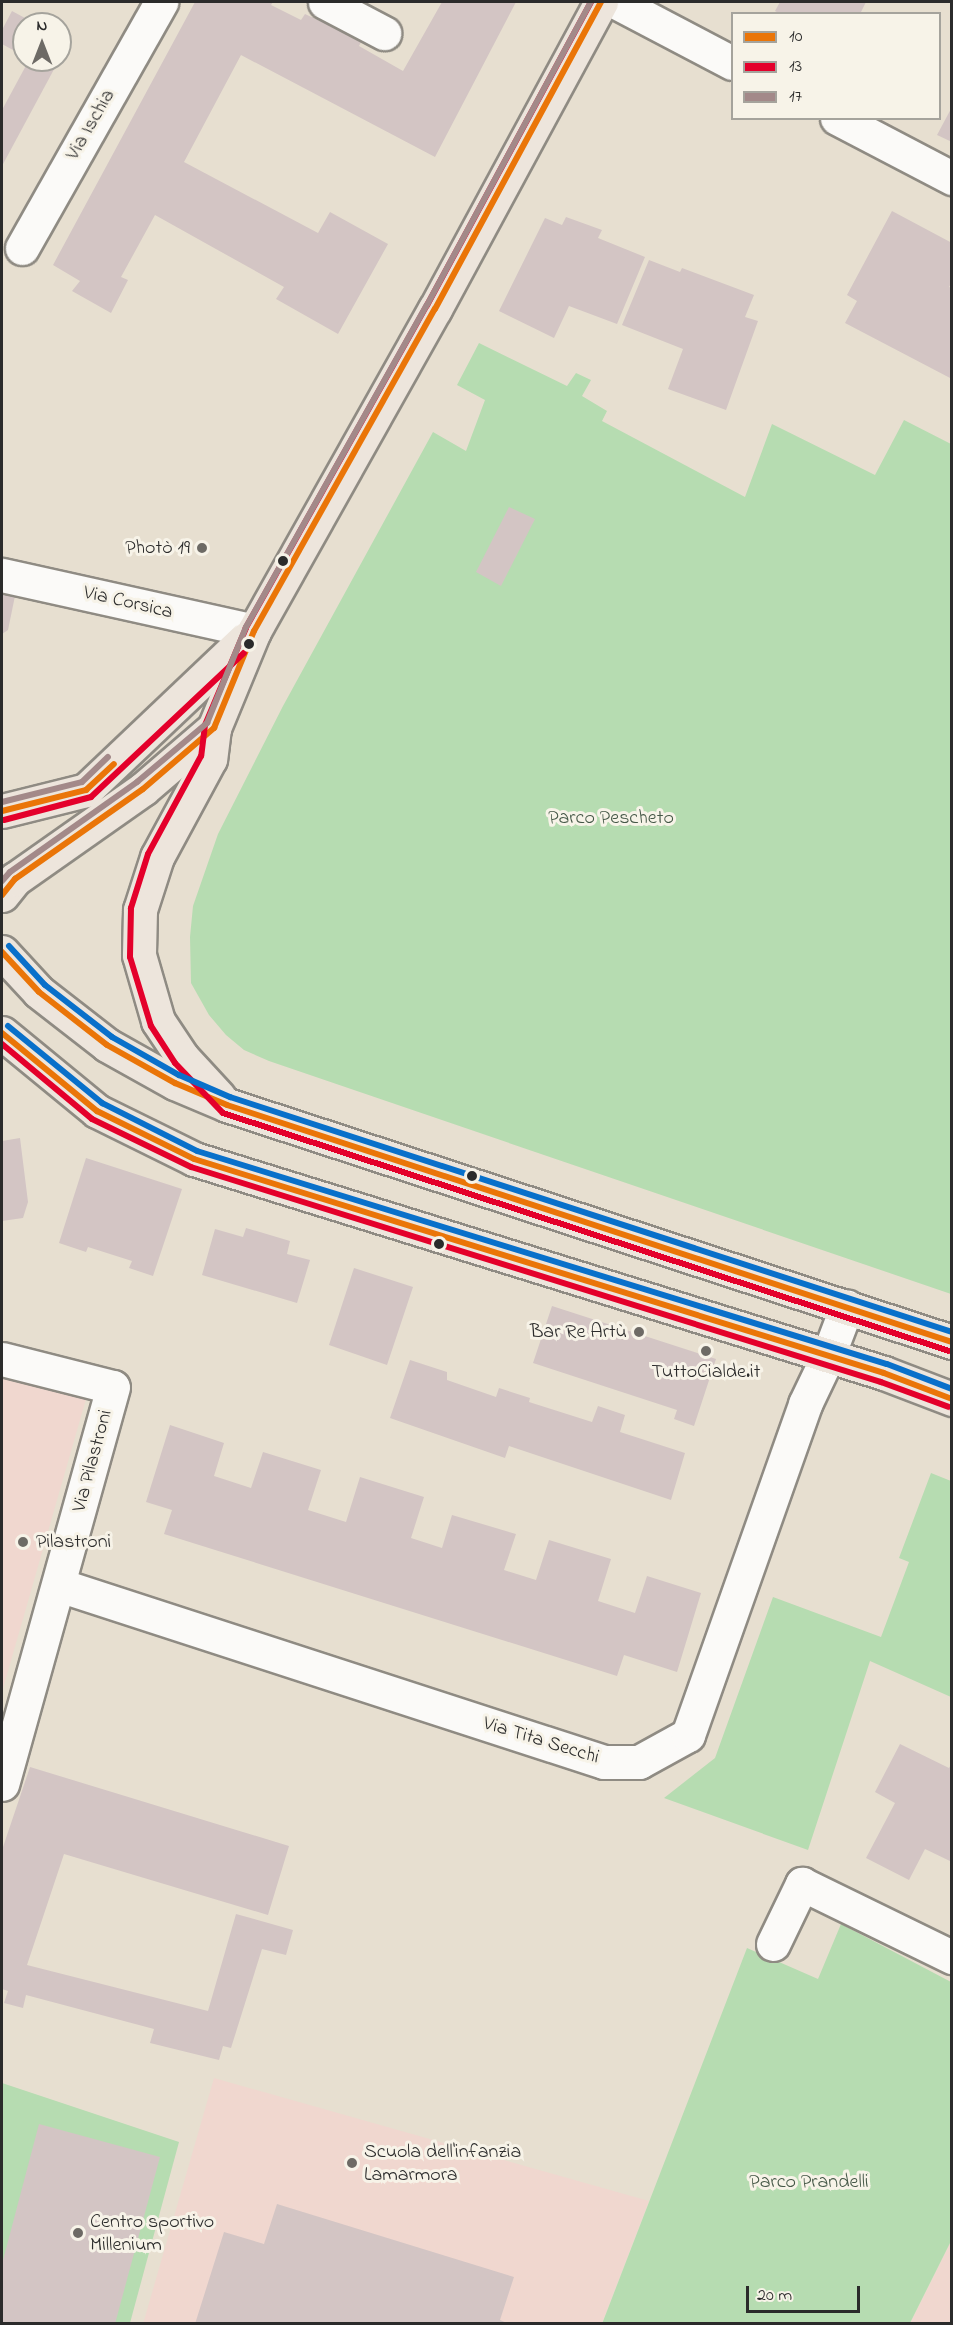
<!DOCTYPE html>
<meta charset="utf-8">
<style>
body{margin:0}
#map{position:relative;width:953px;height:2325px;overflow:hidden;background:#e7dfd0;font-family:"Indie Flower",sans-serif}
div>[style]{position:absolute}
.built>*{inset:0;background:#f0d7cf}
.green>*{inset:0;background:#b6dcb1}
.building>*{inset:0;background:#d3c5c4}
.roads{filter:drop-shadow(2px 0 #8f8b83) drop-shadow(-2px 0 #8f8b83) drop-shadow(0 2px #8f8b83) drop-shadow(0 -2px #8f8b83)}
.minor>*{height:33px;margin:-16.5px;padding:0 16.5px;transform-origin:16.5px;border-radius:16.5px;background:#fbfaf8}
.major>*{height:33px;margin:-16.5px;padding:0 16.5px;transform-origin:16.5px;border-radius:16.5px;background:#ede5dc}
.bus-1>*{height:6px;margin:-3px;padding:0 3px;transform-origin:3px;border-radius:3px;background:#ea7508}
.bus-2>*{height:6px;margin:-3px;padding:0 3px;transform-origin:3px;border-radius:3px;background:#e4002b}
.bus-3>*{height:6px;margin:-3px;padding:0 3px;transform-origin:3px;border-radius:3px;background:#a38989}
.bus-4>*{height:6px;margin:-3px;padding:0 3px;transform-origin:3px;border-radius:3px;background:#0970ca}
.dots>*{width:16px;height:16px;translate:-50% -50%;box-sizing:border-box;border:3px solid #f7f3e8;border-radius:50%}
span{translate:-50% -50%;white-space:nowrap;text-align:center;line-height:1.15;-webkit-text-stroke:6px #f7f3e8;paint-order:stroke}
.street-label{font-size:20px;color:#2b2b2b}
.poi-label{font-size:20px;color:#2b2b2b}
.right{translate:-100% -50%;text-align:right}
.left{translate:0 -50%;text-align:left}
.park-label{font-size:20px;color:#445746}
.frame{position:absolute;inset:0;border:3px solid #2b2b2b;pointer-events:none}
.legend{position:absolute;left:731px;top:12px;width:210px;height:108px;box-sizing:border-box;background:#f7f3e8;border:2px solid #a5a39c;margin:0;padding:8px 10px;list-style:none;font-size:18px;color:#2b2b2b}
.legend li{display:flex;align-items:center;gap:12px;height:30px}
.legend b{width:30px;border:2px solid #a5a39c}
.north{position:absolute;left:12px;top:12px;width:60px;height:60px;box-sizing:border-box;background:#f7f3e8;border:2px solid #a5a39c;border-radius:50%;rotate:0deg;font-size:16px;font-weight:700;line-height:24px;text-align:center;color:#2b2b2b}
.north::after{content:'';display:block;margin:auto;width:21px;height:27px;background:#6d6a65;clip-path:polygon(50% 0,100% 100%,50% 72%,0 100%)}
.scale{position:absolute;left:746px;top:2286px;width:114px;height:27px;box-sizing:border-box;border:3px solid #2b2b2b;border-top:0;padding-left:8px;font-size:18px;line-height:21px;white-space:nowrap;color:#2b2b2b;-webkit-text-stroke:4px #f7f3e8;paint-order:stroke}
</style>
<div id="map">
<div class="built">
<i style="clip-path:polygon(2px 1368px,88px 1392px,2px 1692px)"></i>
<i style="clip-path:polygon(214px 2078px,649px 2201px,602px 2323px,143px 2324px)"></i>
<i style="clip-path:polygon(951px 2241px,951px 2323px,910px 2324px,935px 2274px)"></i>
</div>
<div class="green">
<i style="clip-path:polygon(479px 343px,567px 386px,576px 373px,591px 380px,582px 396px,607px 411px,602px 421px,745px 497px,772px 424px,875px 475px,904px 420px,951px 444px,951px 1294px,269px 1061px,244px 1050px,226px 1035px,209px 1015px,191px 983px,190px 937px,193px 906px,218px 834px,283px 706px,433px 432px,466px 451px,485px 400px,457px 385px)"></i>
<i style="clip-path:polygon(931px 1473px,951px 1481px,951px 1697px,870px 1661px,808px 1850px,664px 1798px,715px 1758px,773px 1597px,881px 1637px,909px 1562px,899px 1558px)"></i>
<i style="clip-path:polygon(841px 1924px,951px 1982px,951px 2241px,910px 2323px,602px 2324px,747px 1948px,818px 1979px)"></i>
<i style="clip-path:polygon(2px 2083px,179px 2142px,130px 2323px,2px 2324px)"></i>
</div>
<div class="building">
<i style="clip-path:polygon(195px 2px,273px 2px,271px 5px,301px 20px,305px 14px,322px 22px,325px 16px,363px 38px,359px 46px,403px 71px,442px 2px,516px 2px,435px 157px,241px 55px,184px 162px,318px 233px,330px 212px,388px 244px,338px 334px,276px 299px,284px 287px,155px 215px,121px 277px,128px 280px,111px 313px,72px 291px,80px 281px,53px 265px)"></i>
<i style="clip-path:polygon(780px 2px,866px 2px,860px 14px,780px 14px,775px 11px)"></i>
<i style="clip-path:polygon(12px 11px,36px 24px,24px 24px,24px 56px,2px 44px,2px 30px)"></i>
<i style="clip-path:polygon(60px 36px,69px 41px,60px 58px)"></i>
<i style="clip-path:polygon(29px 60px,59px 60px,2px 166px,2px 110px)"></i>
<i style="clip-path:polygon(952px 107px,952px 142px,937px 135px)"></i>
<i style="clip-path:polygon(892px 211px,952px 243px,952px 282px,949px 287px,952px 288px,952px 379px,845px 323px,857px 301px,847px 295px)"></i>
<i style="clip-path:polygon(566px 217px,602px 230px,598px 238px,645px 257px,617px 324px,569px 306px,554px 338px,499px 311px,545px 218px,562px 225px)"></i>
<i style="clip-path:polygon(649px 260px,680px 272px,682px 268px,754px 295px,745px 317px,758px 321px,726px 410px,668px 389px,683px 349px,622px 325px)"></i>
<i style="clip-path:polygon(509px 507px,535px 519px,501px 586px,476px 572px)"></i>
<i style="clip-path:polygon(2px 588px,16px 591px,8px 630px,2px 634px)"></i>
<i style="clip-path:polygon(20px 1138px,28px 1202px,23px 1218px,2px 1221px,2px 1141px)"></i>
<i style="clip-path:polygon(86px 1158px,182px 1189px,153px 1276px,129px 1268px,132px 1261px,88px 1247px,86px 1252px,59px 1243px)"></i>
<i style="clip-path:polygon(246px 1228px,290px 1241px,287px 1254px,310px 1260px,297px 1303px,202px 1275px,215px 1229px,243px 1237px)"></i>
<i style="clip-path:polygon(354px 1268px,413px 1287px,387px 1365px,329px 1345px)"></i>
<i style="clip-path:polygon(552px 1306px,716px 1359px,694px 1426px,674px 1419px,677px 1410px,533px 1363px)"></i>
<i style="clip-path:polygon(410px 1360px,447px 1372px,447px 1380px,496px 1397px,499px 1388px,530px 1398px,529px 1402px,592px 1422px,598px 1406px,625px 1415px,620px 1432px,685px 1453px,671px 1500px,509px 1446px,505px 1458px,390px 1418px)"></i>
<i style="clip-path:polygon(170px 1425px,224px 1443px,214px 1476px,251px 1488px,263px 1452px,321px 1470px,308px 1510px,346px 1522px,360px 1477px,424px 1497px,411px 1538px,442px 1548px,452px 1515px,516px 1534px,504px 1570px,536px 1580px,549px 1540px,611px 1559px,598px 1601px,635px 1613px,647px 1576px,701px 1593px,677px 1672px,624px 1655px,617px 1676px,164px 1534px,172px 1510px,146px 1502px)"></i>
<i style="clip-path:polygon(900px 1744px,949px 1768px,952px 1763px,952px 1862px,925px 1849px,909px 1880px,866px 1858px,895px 1803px,875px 1792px)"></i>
<i style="clip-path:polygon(30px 1767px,289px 1846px,268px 1915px,64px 1854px,27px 1965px,208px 2011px,236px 1914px,293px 1930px,286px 1955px,262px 1949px,231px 2048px,223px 2046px,219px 2060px,150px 2043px,154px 2029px,26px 1995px,23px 2008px,4px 2003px,8px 1991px,2px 1989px,2px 1850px)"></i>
<i style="clip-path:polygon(39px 2124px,160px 2157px,115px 2324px,2px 2324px,2px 2264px)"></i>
<i style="clip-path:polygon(277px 2204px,514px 2277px,500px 2320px,509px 2324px,195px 2324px,224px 2232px,264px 2244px)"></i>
</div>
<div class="roads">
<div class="minor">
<i style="left:325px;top:2px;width:67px;rotate:27.7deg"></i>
<i style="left:616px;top:2px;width:131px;rotate:27.7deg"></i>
<i style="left:837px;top:118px;width:130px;rotate:27.6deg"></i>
<i style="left:22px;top:248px;width:283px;rotate:-60.5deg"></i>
<i style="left:2px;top:575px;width:258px;rotate:12.5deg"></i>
<i style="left:2px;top:1359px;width:114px;rotate:14.2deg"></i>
<i style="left:113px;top:1387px;width:412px;rotate:105.6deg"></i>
<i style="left:59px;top:1585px;width:573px;rotate:17.99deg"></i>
<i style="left:604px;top:1762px;width:35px"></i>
<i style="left:639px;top:1762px;width:56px;rotate:-28.9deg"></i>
<i style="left:688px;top:1735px;width:351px;rotate:-70.5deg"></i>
<i style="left:805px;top:1404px;width:53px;rotate:-64.4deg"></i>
<i style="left:828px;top:1356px;width:53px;rotate:-69.2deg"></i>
<i style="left:773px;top:1944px;width:67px;rotate:-64.2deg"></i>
<i style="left:802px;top:1884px;width:167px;rotate:26deg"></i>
</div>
<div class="major">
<i style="left:214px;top:728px;width:31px;rotate:97deg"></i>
<i style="left:210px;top:759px;width:111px;rotate:118.4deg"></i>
<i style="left:157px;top:857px;width:56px;rotate:107.8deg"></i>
<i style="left:140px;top:910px;width:45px;rotate:91.3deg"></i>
<i style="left:139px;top:955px;width:69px;rotate:73.9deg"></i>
<i style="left:158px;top:1021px;width:43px;rotate:56.3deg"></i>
<i style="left:182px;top:1057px;width:54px;rotate:47.2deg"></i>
<i style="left:2px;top:811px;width:87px;rotate:-14deg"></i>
<i style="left:86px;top:790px;width:218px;rotate:-43.5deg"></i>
<i style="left:2px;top:895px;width:21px;rotate:-51deg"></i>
<i style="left:15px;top:879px;width:156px;rotate:-35.1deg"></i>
<i style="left:143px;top:789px;width:94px;rotate:-40.7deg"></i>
<i style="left:214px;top:728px;width:105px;rotate:-67.6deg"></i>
<i style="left:254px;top:631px;width:369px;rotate:-60.7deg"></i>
<i style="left:435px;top:309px;width:349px;rotate:-61.6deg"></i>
<i style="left:2px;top:952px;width:54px;rotate:47.2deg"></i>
<i style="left:39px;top:992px;width:86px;rotate:37.9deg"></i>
<i style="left:107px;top:1045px;width:78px;rotate:29.2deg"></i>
<i style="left:175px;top:1083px;width:56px;rotate:22.9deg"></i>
<i style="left:227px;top:1105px;width:763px;rotate:18.1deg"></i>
<i style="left:2px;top:1033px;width:123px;rotate:39.4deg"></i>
<i style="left:97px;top:1111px;width:108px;rotate:26.3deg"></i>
<i style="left:194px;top:1159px;width:722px;rotate:17.23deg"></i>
<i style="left:884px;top:1373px;width:73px;rotate:20.9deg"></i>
</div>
</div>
<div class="bus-1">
<i style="left:2px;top:811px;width:87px;rotate:-14deg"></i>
<i style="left:86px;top:790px;width:38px;rotate:-43deg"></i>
<i style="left:2px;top:895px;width:21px;rotate:-51deg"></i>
<i style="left:15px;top:879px;width:156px;rotate:-35.1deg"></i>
<i style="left:143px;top:789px;width:94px;rotate:-40.7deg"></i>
<i style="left:214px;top:728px;width:105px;rotate:-67.6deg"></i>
<i style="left:254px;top:631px;width:369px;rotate:-60.7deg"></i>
<i style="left:435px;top:309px;width:349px;rotate:-61.6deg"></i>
<i style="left:2px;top:952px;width:54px;rotate:47.2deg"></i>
<i style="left:39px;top:992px;width:86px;rotate:37.9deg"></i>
<i style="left:107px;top:1045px;width:78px;rotate:29.2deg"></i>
<i style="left:175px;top:1083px;width:56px;rotate:22.9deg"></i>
<i style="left:227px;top:1105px;width:763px;rotate:18.1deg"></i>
<i style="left:2px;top:1033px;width:123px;rotate:39.4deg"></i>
<i style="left:97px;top:1111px;width:108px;rotate:26.3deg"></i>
<i style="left:194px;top:1159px;width:722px;rotate:17.23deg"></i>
<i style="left:884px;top:1373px;width:73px;rotate:20.9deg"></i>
</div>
<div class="bus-2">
<i style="left:591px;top:2px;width:345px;rotate:118.4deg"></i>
<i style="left:427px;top:305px;width:370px;rotate:119.3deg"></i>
<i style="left:246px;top:628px;width:105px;rotate:112.9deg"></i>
<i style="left:205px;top:725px;width:31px;rotate:97deg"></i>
<i style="left:201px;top:756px;width:111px;rotate:118.4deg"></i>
<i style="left:148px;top:854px;width:57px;rotate:107.5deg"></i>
<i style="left:131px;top:908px;width:49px;rotate:91.2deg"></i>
<i style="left:130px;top:957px;width:72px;rotate:73.1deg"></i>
<i style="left:151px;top:1026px;width:44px;rotate:57deg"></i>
<i style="left:175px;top:1063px;width:69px;rotate:46.2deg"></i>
<i style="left:223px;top:1113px;width:764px;rotate:18.15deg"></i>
<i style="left:4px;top:820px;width:90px;rotate:-14.8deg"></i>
<i style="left:91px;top:797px;width:210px;rotate:-43.3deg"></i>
<i style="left:2px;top:1044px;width:117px;rotate:39.8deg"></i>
<i style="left:92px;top:1119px;width:110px;rotate:25.9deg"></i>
<i style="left:191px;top:1167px;width:723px;rotate:17.31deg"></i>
<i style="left:881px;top:1382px;width:72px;rotate:20.2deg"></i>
</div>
<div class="bus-3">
<i style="left:2px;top:802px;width:82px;rotate:-14deg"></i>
<i style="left:82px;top:782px;width:36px;rotate:-44deg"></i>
<i style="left:2px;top:881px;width:12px;rotate:-48deg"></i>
<i style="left:10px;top:872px;width:156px;rotate:-35.3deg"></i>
<i style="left:137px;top:782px;width:92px;rotate:-40.1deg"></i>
<i style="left:207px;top:723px;width:104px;rotate:-67.9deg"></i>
<i style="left:246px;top:627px;width:369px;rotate:-60.7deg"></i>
<i style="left:427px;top:305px;width:345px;rotate:-61.6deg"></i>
</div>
<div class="bus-4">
<i style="left:9px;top:946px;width:53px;rotate:47.3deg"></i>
<i style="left:45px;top:985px;width:85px;rotate:37.8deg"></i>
<i style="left:112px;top:1037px;width:77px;rotate:29.6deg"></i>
<i style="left:179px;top:1075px;width:56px;rotate:23.3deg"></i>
<i style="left:230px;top:1097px;width:759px;rotate:18.03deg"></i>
<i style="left:8px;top:1026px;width:122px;rotate:39.3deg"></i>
<i style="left:102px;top:1103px;width:106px;rotate:26.8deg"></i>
<i style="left:197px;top:1151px;width:722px;rotate:17.16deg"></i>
<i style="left:887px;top:1364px;width:70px;rotate:21deg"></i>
</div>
<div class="dots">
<i style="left:202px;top:548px;background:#6d6a65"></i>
<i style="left:283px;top:561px;background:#2b2b2b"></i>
<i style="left:249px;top:644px;background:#2b2b2b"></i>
<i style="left:472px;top:1176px;background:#2b2b2b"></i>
<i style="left:439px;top:1244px;background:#2b2b2b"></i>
<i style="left:639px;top:1332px;background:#6d6a65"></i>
<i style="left:706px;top:1351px;background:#6d6a65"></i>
<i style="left:23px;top:1542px;background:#6d6a65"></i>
<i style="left:352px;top:2163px;background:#6d6a65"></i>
<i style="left:78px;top:2233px;background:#6d6a65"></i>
</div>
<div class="street-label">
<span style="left:91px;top:125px;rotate:-60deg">Via Ischia</span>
<span style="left:128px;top:603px;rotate:13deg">Via Corsica</span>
<span style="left:93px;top:1461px;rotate:-75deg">Via Pilastroni</span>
<span style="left:541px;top:1741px;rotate:17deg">Via Tita Secchi</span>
</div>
<div class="poi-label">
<span class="right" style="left:190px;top:548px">Photò 19</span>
<span class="right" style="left:627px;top:1332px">Bar Re Artù</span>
<span style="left:706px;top:1372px">TuttoCialde.it</span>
<span class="left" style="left:36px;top:1542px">Pilastroni</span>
<span class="left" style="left:364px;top:2164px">Scuola dell'infanzia<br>Lamarmora</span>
<span class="left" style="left:90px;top:2234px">Centro sportivo<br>Millenium</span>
</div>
<div class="park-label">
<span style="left:611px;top:818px">Parco Pescheto</span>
<span style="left:809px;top:2182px">Parco Prandelli</span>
</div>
<div class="frame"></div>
<ul class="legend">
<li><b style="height:8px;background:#ea7508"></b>10</li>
<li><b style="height:8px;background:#e4002b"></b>13</li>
<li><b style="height:8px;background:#a38989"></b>17</li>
</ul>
<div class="north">N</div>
<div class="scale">20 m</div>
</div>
